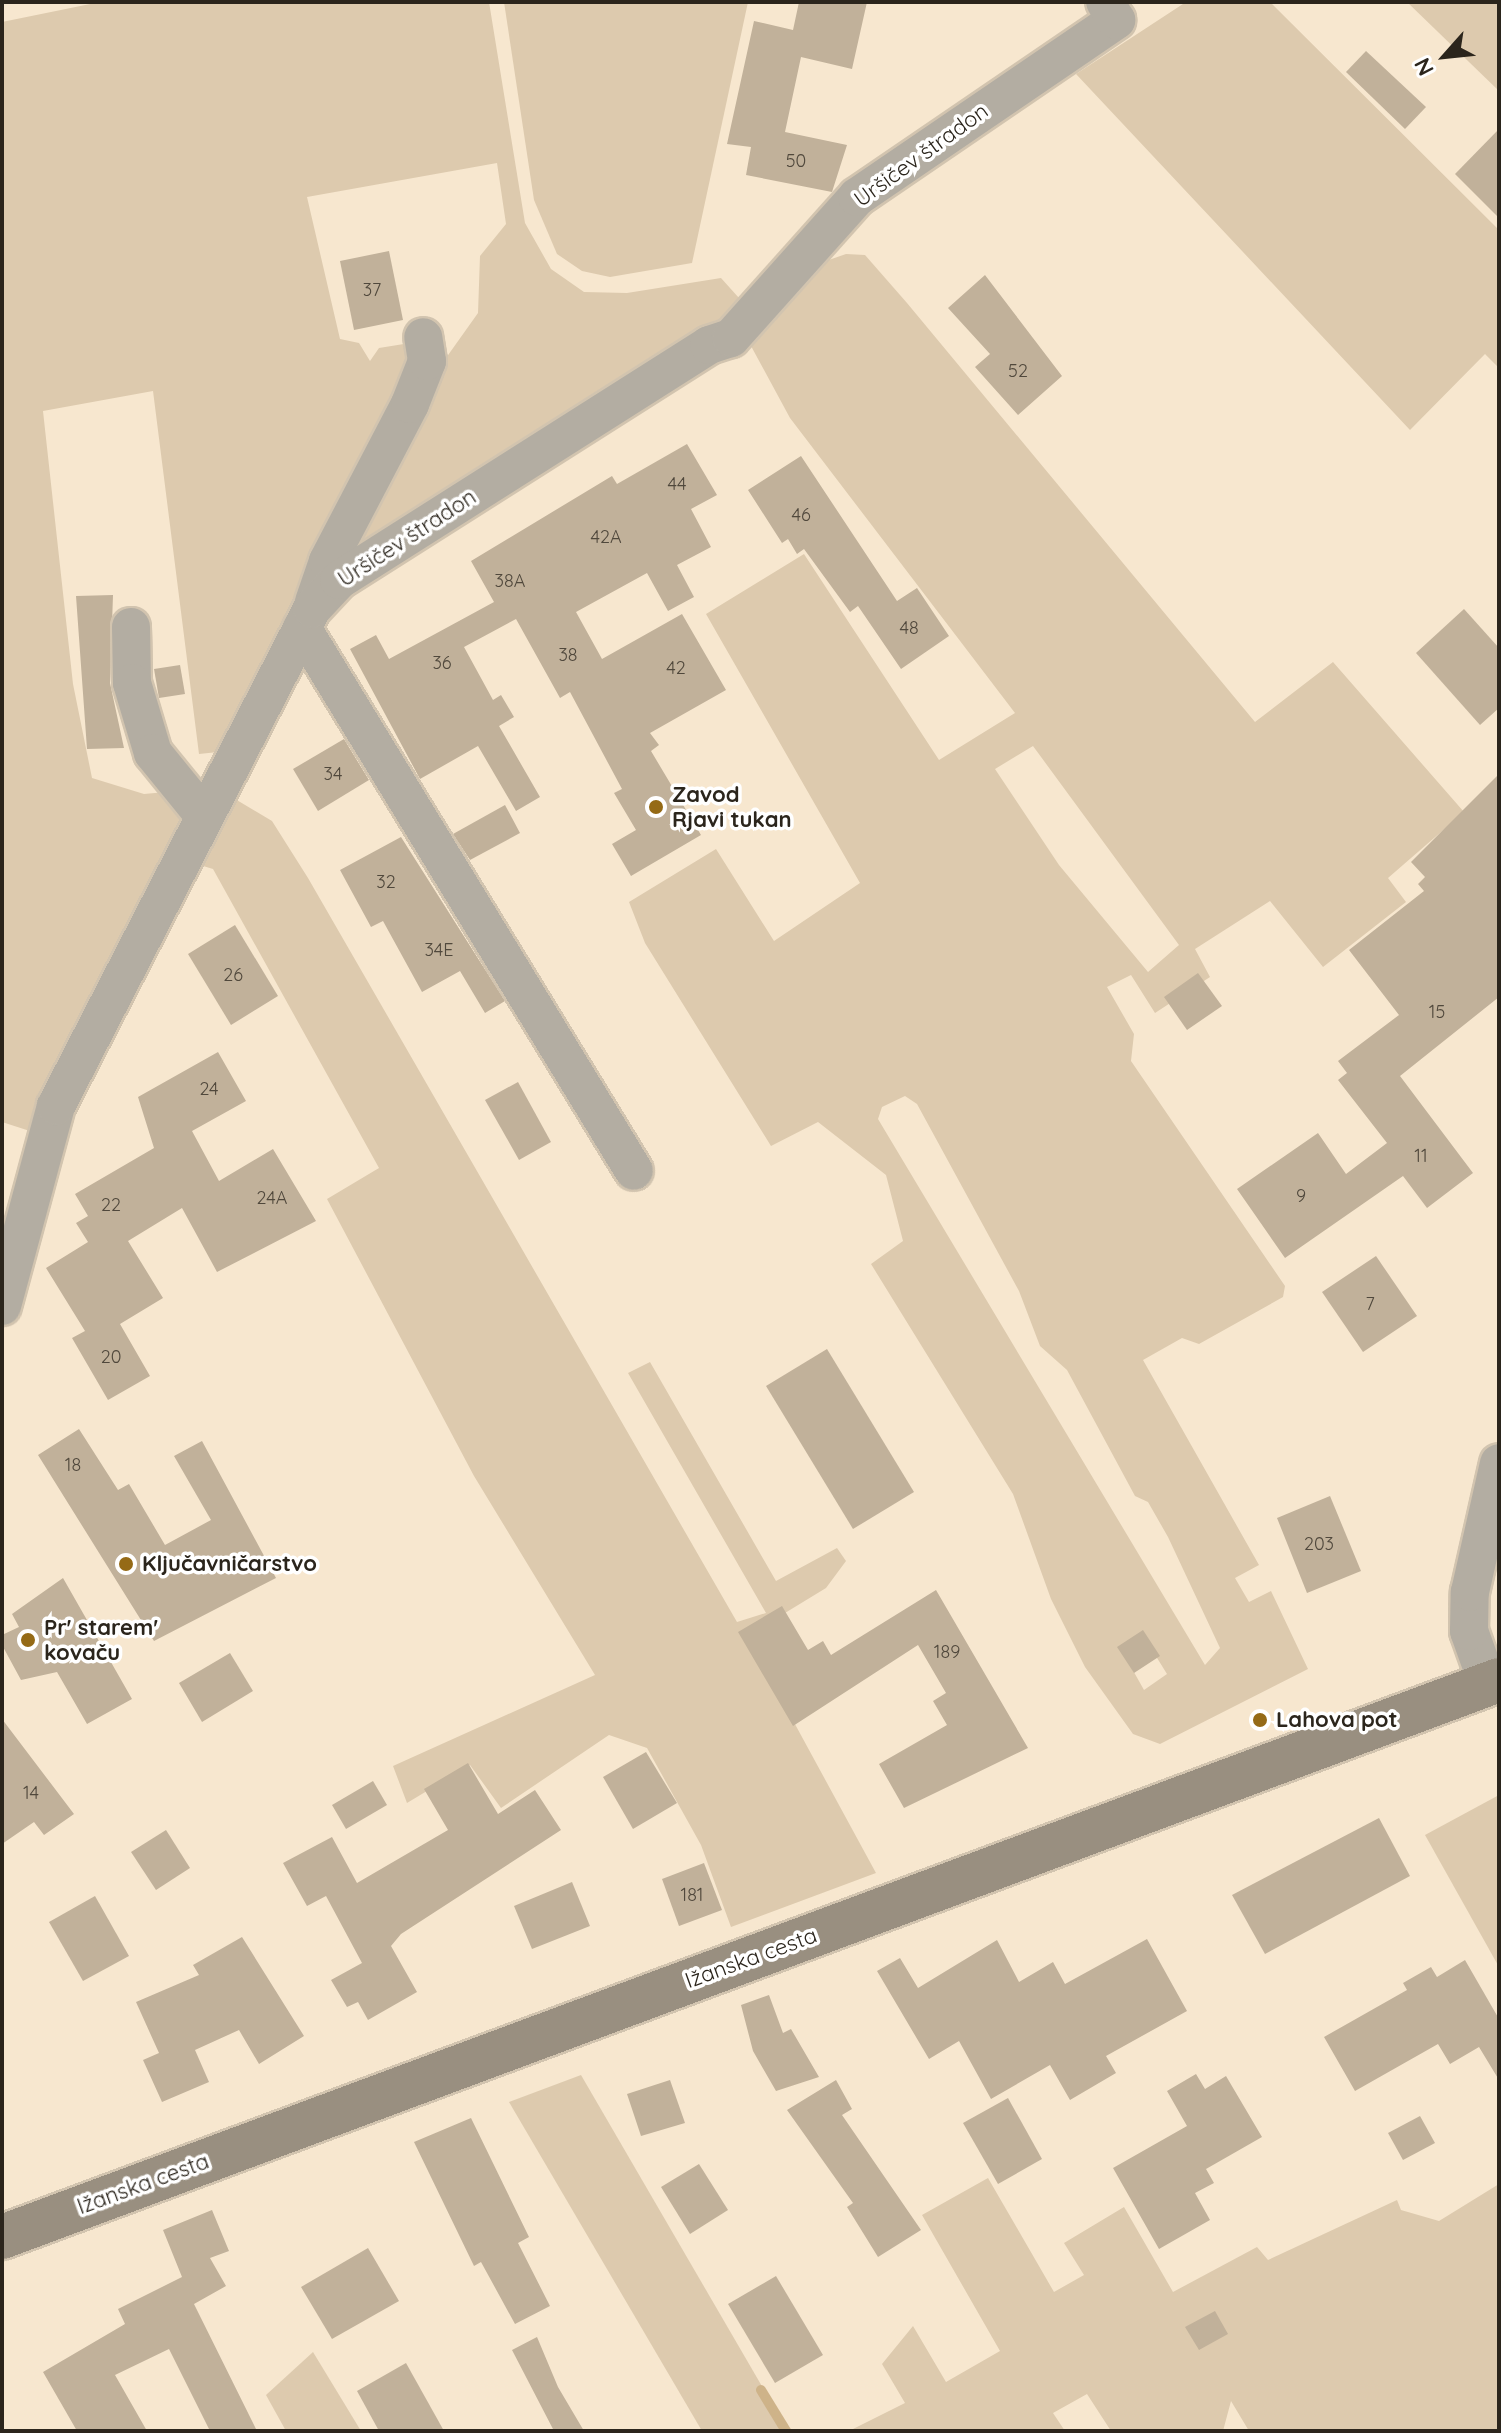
<!DOCTYPE html>
<meta charset="utf-8">
<style>
body{margin:0}
#map{position:relative;width:1501px;height:2433px;overflow:hidden;background:#f7e7cf;font-family:Quicksand,sans-serif}
div>[style]{position:absolute}
.green>*{inset:0;background:#ddcaae}
.stream>*{height:10px;margin:-5px;padding:0 5px;transform-origin:5px;border-radius:5px;background:#ceb389}
.building>*{inset:0;background:#c1b19a}
.roads{filter:drop-shadow(2px 0 #d2c4af) drop-shadow(-2px 0 #d2c4af) drop-shadow(0 2px #d2c4af) drop-shadow(0 -2px #d2c4af)}
.minor>*{height:38px;margin:-19px;padding:0 19px;transform-origin:19px;border-radius:19px;background:#b3ada2}
.secondary>*{height:44px;margin:-22px;padding:0 22px;transform-origin:22px;border-radius:22px;background:#998f80}
.dots>*{width:22px;height:22px;translate:-50% -50%;box-sizing:border-box;border:4px solid #fff;border-radius:50%}
span{translate:-50% -50%;white-space:nowrap;text-align:center;line-height:1.15;-webkit-text-stroke:7px #fff;paint-order:stroke}
.number-label{font-size:18px;color:#50483c}
.number-label span{-webkit-text-stroke-width:0}
.street-label{font-size:22px;color:#2b251c}
.poi-label{font-size:22px;color:#2b251c;font-weight:700}
.left{translate:0 -50%;text-align:left}
.frame{position:absolute;inset:0;border:4px solid #2b251c;pointer-events:none}
.north{position:absolute;left:1405px;top:16px;width:80px;height:80px;-webkit-text-stroke:6px #fff;paint-order:stroke;rotate:243deg;font-size:22px;font-weight:700;line-height:32px;text-align:center;color:#2b251c}
.north::after{content:'';display:block;margin:auto;width:28px;height:36px;background:#2b251c;clip-path:polygon(50% 0,100% 100%,50% 72%,0 100%)}
</style>
<div id="map">
<div class="green">
<i style="clip-path:polygon(100px 2px,489px 2px,525px 223px,551px 269px,584px 292px,627px 293px,721px 278px,739px 298px,735px 315px,340px 569px,441px 365px,478px 313px,480px 256px,506px 224px,497px 163px,307px 197px,340px 339px,359px 343px,370px 361px,379px 348px,410px 343px,408px 385px,218px 752px,199px 754px,153px 391px,43px 411px,73px 684px,92px 778px,144px 794px,166px 792px,184px 820px,36px 1133px,2px 1122px,2px 22px)"></i>
<i style="clip-path:polygon(504px 2px,748px 2px,692px 263px,610px 277px,582px 271px,557px 254px,534px 200px)"></i>
<i style="clip-path:polygon(1186px 2px,1270px 2px,1499px 230px,1499px 368px,1485px 354px,1410px 430px,1076px 74px)"></i>
<i style="clip-path:polygon(1407px 2px,1499px 2px,1499px 91px)"></i>
<i style="clip-path:polygon(evenodd,846px 254px,865px 255px,907px 303px,1255px 722px,1333px 662px,1464px 812px,1388px 878px,1406px 902px,1323px 967px,1270px 901px,1195px 949px,1210px 977px,1155px 1013px,1131px 975px,1107px 987px,1134px 1034px,1131px 1061px,1285px 1286px,1283px 1297px,1199px 1344px,1182px 1338px,1143px 1360px,1259px 1565px,1235px 1578px,1249px 1602px,1271px 1591px,1308px 1669px,1160px 1744px,1133px 1734px,1085px 1667px,1051px 1599px,1013px 1494px,871px 1264px,903px 1241px,886px 1175px,818px 1122px,771px 1146px,645px 943px,629px 902px,716px 849px,774px 941px,860px 883px,706px 614px,804px 554px,939px 760px,1015px 713px,790px 418px,751px 346px,753px 321px,823px 262px,846px 254px,1033px 746px,1179px 945px,1148px 972px,1059px 865px,995px 769px,1033px 746px,846px 254px,905px 1096px,917px 1104px,1019px 1291px,1040px 1346px,1067px 1370px,1135px 1496px,1148px 1502px,1168px 1537px,1220px 1648px,1205px 1665px,878px 1119px,882px 1107px,905px 1096px,846px 254px,1149px 1645px,1167px 1674px,1144px 1690px,1126px 1658px,1149px 1645px)"></i>
<i style="clip-path:polygon(230px 796px,272px 821px,308px 878px,737px 1622px,766px 1613px,628px 1373px,650px 1362px,776px 1581px,837px 1548px,846px 1561px,826px 1588px,747px 1636px,876px 1873px,731px 1927px,701px 1845px,647px 1748px,609px 1735px,501px 1808px,470px 1765px,407px 1803px,393px 1766px,595px 1675px,474px 1476px,327px 1199px,379px 1168px,213px 869px,190px 862px)"></i>
<i style="clip-path:polygon(1499px 1795px,1499px 1967px,1425px 1835px)"></i>
<i style="clip-path:polygon(581px 2075px,788px 2431px,702px 2431px,509px 2102px)"></i>
<i style="clip-path:polygon(988px 2178px,1054px 2292px,1084px 2275px,1064px 2243px,1124px 2207px,1173px 2292px,1257px 2247px,1268px 2260px,1397px 2200px,1401px 2210px,1439px 2221px,1499px 2184px,1499px 2431px,1249px 2431px,1231px 2401px,1223px 2431px,1111px 2431px,1087px 2394px,1053px 2413px,1065px 2431px,849px 2431px,905px 2403px,882px 2364px,913px 2326px,946px 2382px,1000px 2351px,922px 2215px)"></i>
<i style="clip-path:polygon(313px 2352px,361px 2431px,286px 2431px,266px 2395px)"></i>
</div>
<div class="stream">
<i style="left:761px;top:2390px;width:48px;rotate:58.6deg"></i>
</div>
<div class="building">
<i style="clip-path:polygon(799px 2px,867px 2px,852px 69px,801px 57px,785px 132px,847px 145px,832px 192px,746px 175px,751px 147px,727px 144px,754px 21px,793px 30px)"></i>
<i style="clip-path:polygon(1366px 51px,1426px 107px,1405px 129px,1346px 72px)"></i>
<i style="clip-path:polygon(1499px 129px,1499px 218px,1455px 174px)"></i>
<i style="clip-path:polygon(389px 251px,403px 320px,354px 330px,340px 261px)"></i>
<i style="clip-path:polygon(985px 275px,1062px 376px,1018px 415px,975px 367px,990px 354px,948px 308px)"></i>
<i style="clip-path:polygon(687px 444px,717px 495px,691px 509px,711px 547px,677px 565px,694px 597px,668px 611px,647px 573px,576px 612px,602px 659px,682px 614px,726px 690px,650px 733px,659px 745px,651px 751px,701px 835px,631px 876px,612px 844px,636px 830px,614px 793px,622px 789px,570px 692px,560px 698px,516px 619px,464px 647px,493px 700px,501px 695px,514px 717px,499px 726px,540px 797px,516px 811px,478px 746px,420px 779px,350px 649px,376px 635px,389px 659px,494px 602px,471px 561px,612px 476px,617px 484px)"></i>
<i style="clip-path:polygon(801px 456px,897px 601px,917px 588px,949px 636px,901px 669px,858px 606px,850px 612px,804px 549px,797px 554px,788px 539px,782px 543px,748px 490px)"></i>
<i style="clip-path:polygon(113px 595px,110px 683px,124px 748px,87px 749px,76px 596px)"></i>
<i style="clip-path:polygon(1464px 609px,1499px 648px,1499px 708px,1480px 725px,1416px 653px)"></i>
<i style="clip-path:polygon(180px 665px,185px 694px,159px 698px,154px 669px)"></i>
<i style="clip-path:polygon(344px 739px,369px 780px,318px 811px,293px 769px)"></i>
<i style="clip-path:polygon(1499px 774px,1499px 997px,1400px 1076px,1473px 1173px,1427px 1208px,1403px 1176px,1285px 1258px,1237px 1189px,1318px 1133px,1346px 1174px,1387px 1143px,1338px 1080px,1347px 1073px,1338px 1061px,1399px 1015px,1349px 950px,1424px 891px,1418px 884px,1425px 877px,1411px 862px)"></i>
<i style="clip-path:polygon(505px 805px,520px 833px,470px 860px,453px 834px)"></i>
<i style="clip-path:polygon(401px 837px,505px 1001px,485px 1013px,460px 971px,422px 992px,383px 921px,371px 927px,340px 870px)"></i>
<i style="clip-path:polygon(235px 925px,278px 996px,231px 1025px,188px 954px)"></i>
<i style="clip-path:polygon(1198px 973px,1222px 1006px,1187px 1030px,1164px 997px)"></i>
<i style="clip-path:polygon(218px 1052px,246px 1101px,192px 1131px,219px 1181px,273px 1149px,316px 1221px,217px 1272px,182px 1208px,128px 1241px,163px 1298px,120px 1324px,150px 1376px,108px 1400px,72px 1338px,85px 1331px,46px 1268px,88px 1242px,76px 1223px,88px 1216px,75px 1194px,154px 1148px,138px 1097px)"></i>
<i style="clip-path:polygon(518px 1082px,551px 1142px,519px 1160px,485px 1100px)"></i>
<i style="clip-path:polygon(1376px 1256px,1417px 1316px,1363px 1352px,1322px 1292px)"></i>
<i style="clip-path:polygon(827px 1349px,914px 1492px,853px 1529px,766px 1386px)"></i>
<i style="clip-path:polygon(79px 1429px,118px 1490px,129px 1484px,165px 1545px,211px 1520px,174px 1456px,202px 1441px,276px 1578px,154px 1641px,38px 1455px)"></i>
<i style="clip-path:polygon(1330px 1496px,1361px 1571px,1307px 1593px,1277px 1518px)"></i>
<i style="clip-path:polygon(63px 1578px,132px 1699px,87px 1724px,57px 1672px,21px 1680px,2px 1645px,2px 1635px,19px 1627px,12px 1614px)"></i>
<i style="clip-path:polygon(936px 1590px,1028px 1748px,904px 1808px,879px 1764px,947px 1725px,933px 1701px,946px 1693px,918px 1645px,793px 1726px,738px 1632px,782px 1606px,808px 1650px,823px 1641px,831px 1655px)"></i>
<i style="clip-path:polygon(1143px 1630px,1160px 1656px,1134px 1673px,1117px 1647px)"></i>
<i style="clip-path:polygon(230px 1653px,253px 1691px,202px 1722px,179px 1683px)"></i>
<i style="clip-path:polygon(2px 1719px,74px 1814px,44px 1835px,34px 1822px,2px 1844px)"></i>
<i style="clip-path:polygon(646px 1752px,677px 1803px,633px 1829px,603px 1777px)"></i>
<i style="clip-path:polygon(468px 1763px,498px 1814px,535px 1790px,561px 1830px,401px 1934px,391px 1946px,417px 1992px,368px 2020px,358px 2002px,347px 2007px,331px 1980px,362px 1963px,326px 1896px,307px 1906px,283px 1863px,332px 1837px,357px 1883px,448px 1830px,424px 1789px)"></i>
<i style="clip-path:polygon(373px 1781px,387px 1805px,346px 1829px,332px 1805px)"></i>
<i style="clip-path:polygon(1379px 1818px,1410px 1876px,1265px 1954px,1232px 1895px)"></i>
<i style="clip-path:polygon(166px 1830px,190px 1868px,156px 1890px,131px 1852px)"></i>
<i style="clip-path:polygon(704px 1863px,722px 1910px,679px 1926px,662px 1879px)"></i>
<i style="clip-path:polygon(572px 1882px,590px 1926px,532px 1949px,514px 1906px)"></i>
<i style="clip-path:polygon(95px 1896px,129px 1956px,83px 1981px,49px 1922px)"></i>
<i style="clip-path:polygon(242px 1937px,304px 2036px,259px 2064px,239px 2030px,195px 2050px,209px 2082px,162px 2102px,143px 2060px,159px 2053px,136px 2002px,199px 1975px,193px 1965px)"></i>
<i style="clip-path:polygon(1147px 1939px,1187px 2011px,1106px 2056px,1116px 2073px,1070px 2100px,1050px 2065px,991px 2099px,959px 2041px,929px 2059px,877px 1971px,900px 1958px,918px 1988px,997px 1940px,1019px 1982px,1053px 1962px,1065px 1984px)"></i>
<i style="clip-path:polygon(1465px 1960px,1499px 2019px,1499px 2080px,1479px 2047px,1450px 2064px,1438px 2044px,1355px 2091px,1324px 2037px,1407px 1990px,1403px 1983px,1431px 1967px,1437px 1977px)"></i>
<i style="clip-path:polygon(769px 1995px,783px 2033px,791px 2029px,819px 2077px,776px 2091px,753px 2051px,741px 2005px)"></i>
<i style="clip-path:polygon(1196px 2074px,1205px 2089px,1226px 2076px,1262px 2137px,1206px 2169px,1214px 2183px,1195px 2193px,1210px 2220px,1159px 2249px,1113px 2168px,1187px 2126px,1167px 2091px)"></i>
<i style="clip-path:polygon(670px 2080px,685px 2123px,641px 2136px,627px 2094px)"></i>
<i style="clip-path:polygon(836px 2080px,852px 2109px,842px 2115px,921px 2230px,878px 2257px,847px 2207px,853px 2203px,787px 2110px)"></i>
<i style="clip-path:polygon(1008px 2098px,1042px 2159px,998px 2184px,963px 2123px)"></i>
<i style="clip-path:polygon(1420px 2116px,1435px 2143px,1403px 2160px,1388px 2133px)"></i>
<i style="clip-path:polygon(471px 2118px,529px 2237px,518px 2243px,550px 2306px,515px 2324px,481px 2262px,474px 2266px,414px 2142px)"></i>
<i style="clip-path:polygon(699px 2164px,728px 2210px,690px 2234px,661px 2187px)"></i>
<i style="clip-path:polygon(212px 2210px,229px 2251px,210px 2258px,226px 2286px,194px 2304px,257px 2431px,210px 2431px,169px 2349px,115px 2375px,147px 2431px,77px 2431px,43px 2372px,125px 2324px,118px 2309px,182px 2277px,163px 2230px)"></i>
<i style="clip-path:polygon(368px 2248px,399px 2301px,332px 2339px,301px 2287px)"></i>
<i style="clip-path:polygon(776px 2276px,823px 2355px,775px 2383px,728px 2304px)"></i>
<i style="clip-path:polygon(1215px 2311px,1228px 2334px,1199px 2350px,1185px 2327px)"></i>
<i style="clip-path:polygon(537px 2337px,558px 2387px,584px 2431px,554px 2431px,512px 2350px)"></i>
<i style="clip-path:polygon(406px 2363px,444px 2431px,379px 2431px,357px 2391px)"></i>
</div>
<div class="roads">
<div class="minor">
<i style="left:314px;top:602px;width:43px;rotate:-71.1deg"></i>
<i style="left:328px;top:561px;width:177px;rotate:-62.4deg"></i>
<i style="left:410px;top:404px;width:46px;rotate:-68.4deg"></i>
<i style="left:427px;top:361px;width:24px;rotate:-99deg"></i>
<i style="left:131px;top:627px;width:56px;rotate:89deg"></i>
<i style="left:132px;top:683px;width:73px;rotate:73.3deg"></i>
<i style="left:153px;top:753px;width:77px;rotate:50.8deg"></i>
<i style="left:302px;top:628px;width:636px;rotate:58.56deg"></i>
<i style="left:2px;top:1306px;width:207px;rotate:-74.9deg"></i>
<i style="left:56px;top:1106px;width:559px;rotate:-62.75deg"></i>
<i style="left:312px;top:609px;width:40px;rotate:-47deg"></i>
<i style="left:339px;top:580px;width:438px;rotate:-32.4deg"></i>
<i style="left:709px;top:345px;width:23px;rotate:-18deg"></i>
<i style="left:731px;top:338px;width:189px;rotate:-48.2deg"></i>
<i style="left:857px;top:197px;width:314px;rotate:-34.3deg"></i>
<i style="left:1116px;top:20px;width:21px;rotate:-121deg"></i>
<i style="left:1488px;top:1684px;width:56px;rotate:-109.7deg"></i>
<i style="left:1469px;top:1631px;width:39px;rotate:-89deg"></i>
<i style="left:1470px;top:1592px;width:132px;rotate:-77.3deg"></i>
</div>
<div class="secondary">
<i style="left:2px;top:2237px;width:1597px;rotate:-20.41deg"></i>
</div>
</div>
<div class="dots">
<i style="left:656px;top:807px;background:#956a16"></i>
<i style="left:126px;top:1564px;background:#956a16"></i>
<i style="left:28px;top:1640px;background:#956a16"></i>
<i style="left:1260px;top:1720px;background:#956a16"></i>
</div>
<div class="number-label">
<span style="left:796px;top:161px">50</span>
<span style="left:372px;top:290px">37</span>
<span style="left:1018px;top:371px">52</span>
<span style="left:677px;top:484px">44</span>
<span style="left:801px;top:515px">46</span>
<span style="left:606px;top:537px">42A</span>
<span style="left:510px;top:581px">38A</span>
<span style="left:909px;top:628px">48</span>
<span style="left:568px;top:655px">38</span>
<span style="left:442px;top:663px">36</span>
<span style="left:676px;top:668px">42</span>
<span style="left:333px;top:774px">34</span>
<span style="left:386px;top:882px">32</span>
<span style="left:439px;top:950px">34E</span>
<span style="left:233px;top:975px">26</span>
<span style="left:1437px;top:1012px">15</span>
<span style="left:209px;top:1089px">24</span>
<span style="left:1421px;top:1156px">11</span>
<span style="left:1301px;top:1196px">9</span>
<span style="left:272px;top:1198px">24A</span>
<span style="left:111px;top:1205px">22</span>
<span style="left:1370px;top:1304px">7</span>
<span style="left:111px;top:1357px">20</span>
<span style="left:73px;top:1465px">18</span>
<span style="left:1319px;top:1544px">203</span>
<span style="left:947px;top:1652px">189</span>
<span style="left:31px;top:1793px">14</span>
<span style="left:692px;top:1895px">181</span>
</div>
<div class="street-label">
<span style="left:921px;top:155px;rotate:-36deg">Uršičev štradon</span>
<span style="left:407px;top:538px;rotate:-33deg">Uršičev štradon</span>
<span style="left:751px;top:1958px;rotate:-20deg">Ižanska cesta</span>
<span style="left:143px;top:2184px;rotate:-20deg">Ižanska cesta</span>
</div>
<div class="poi-label">
<span class="left" style="left:672px;top:807px">Zavod<br>Rjavi tukan</span>
<span class="left" style="left:142px;top:1564px">Ključavničarstvo</span>
<span class="left" style="left:44px;top:1640px">Pr' starem'<br>kovaču</span>
<span class="left" style="left:1276px;top:1720px">Lahova pot</span>
</div>
<div class="frame"></div>
<div class="north">N</div>
</div>
